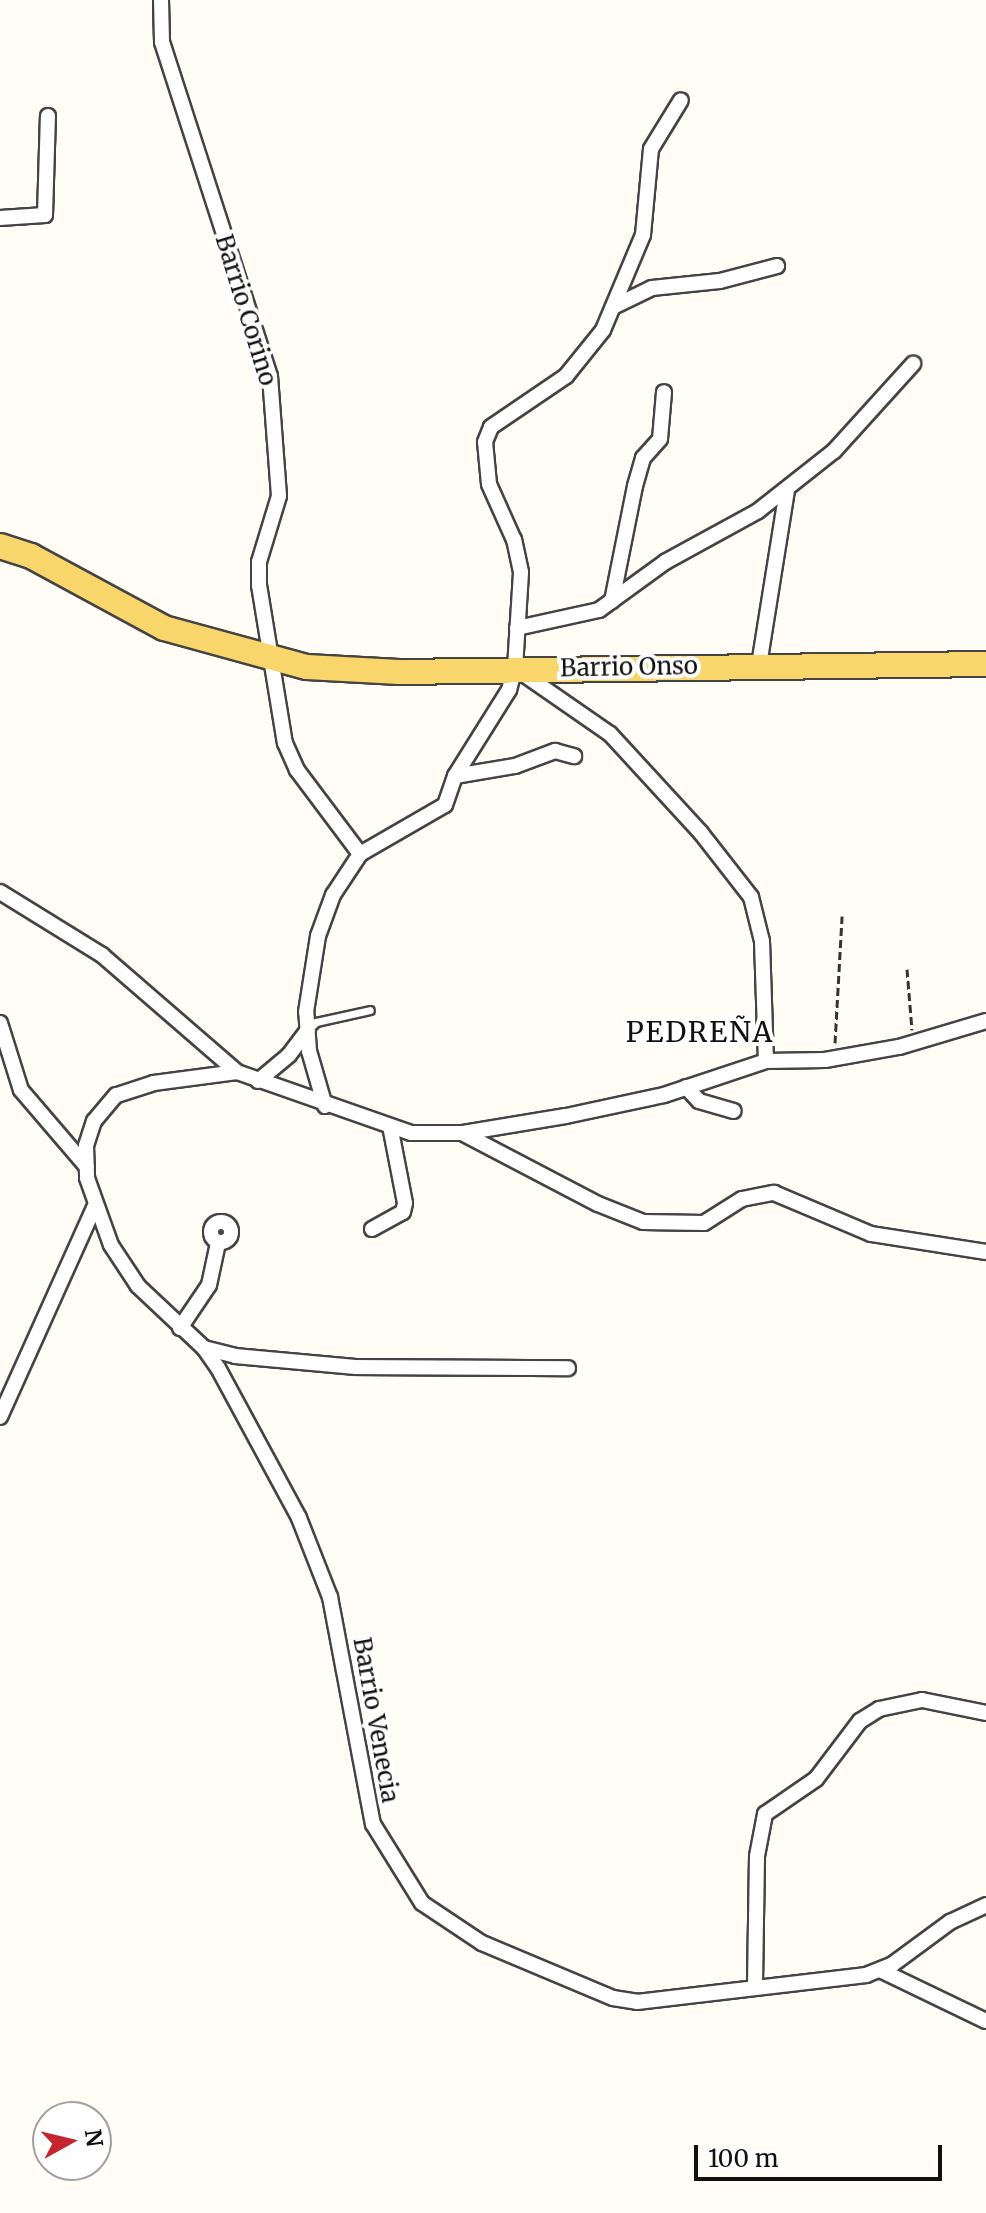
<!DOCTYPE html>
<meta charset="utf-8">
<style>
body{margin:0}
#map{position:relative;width:986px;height:2213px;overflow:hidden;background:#fffdf5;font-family:Merriweather,serif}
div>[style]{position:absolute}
.path>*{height:3px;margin-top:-1.5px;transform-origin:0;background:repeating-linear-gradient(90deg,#333 0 8px,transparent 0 12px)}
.roads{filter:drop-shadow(2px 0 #444) drop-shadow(-2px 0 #444) drop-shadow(0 2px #444) drop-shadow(0 -2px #444)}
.service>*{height:7px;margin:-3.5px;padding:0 3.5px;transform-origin:3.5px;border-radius:3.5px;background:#fff}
.minor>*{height:14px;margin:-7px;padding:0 7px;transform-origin:7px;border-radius:7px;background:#fff}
.minor>.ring{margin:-7px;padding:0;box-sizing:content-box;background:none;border:14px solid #fff;border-radius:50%}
.primary>*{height:24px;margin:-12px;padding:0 12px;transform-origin:12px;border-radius:12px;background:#f9d66b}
span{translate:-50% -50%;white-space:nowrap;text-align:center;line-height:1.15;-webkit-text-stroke:8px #fff;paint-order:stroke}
.street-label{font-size:24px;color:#111}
.quarter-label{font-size:28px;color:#111;letter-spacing:2px}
.north{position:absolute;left:32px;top:2101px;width:80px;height:80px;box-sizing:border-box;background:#fff;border:2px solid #a0a0a0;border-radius:50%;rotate:82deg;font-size:22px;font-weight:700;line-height:32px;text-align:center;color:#111}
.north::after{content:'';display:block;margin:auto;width:28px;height:36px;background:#c4262e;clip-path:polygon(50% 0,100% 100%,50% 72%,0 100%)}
.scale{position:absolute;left:694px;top:2145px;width:248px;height:36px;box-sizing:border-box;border:4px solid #111;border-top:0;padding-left:10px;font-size:24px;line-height:28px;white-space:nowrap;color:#111;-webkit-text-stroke:6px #fff;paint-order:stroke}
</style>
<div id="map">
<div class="path">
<i style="left:907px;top:969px;width:61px;rotate:85.3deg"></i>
<i style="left:835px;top:1043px;width:127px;rotate:-86.8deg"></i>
</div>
<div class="roads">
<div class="service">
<i style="left:309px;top:1029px;width:10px;rotate:-45deg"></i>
<i style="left:316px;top:1022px;width:55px;rotate:-12.5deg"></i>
</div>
<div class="minor">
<i style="left:161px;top:0;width:42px;rotate:88.6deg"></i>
<i style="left:162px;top:42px;width:351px;rotate:72.1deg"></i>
<i style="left:270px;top:376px;width:120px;rotate:85.7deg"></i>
<i style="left:279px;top:496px;width:69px;rotate:106.9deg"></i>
<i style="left:259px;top:562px;width:23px;rotate:90deg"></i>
<i style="left:259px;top:585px;width:160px;rotate:80.7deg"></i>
<i style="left:285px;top:743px;width:30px;rotate:66deg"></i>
<i style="left:297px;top:770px;width:105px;rotate:53.1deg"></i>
<i style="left:0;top:218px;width:45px;rotate:-3.8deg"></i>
<i style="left:45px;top:215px;width:99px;rotate:-88.3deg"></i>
<i style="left:613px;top:307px;width:43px;rotate:-26deg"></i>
<i style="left:652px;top:288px;width:68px;rotate:-5.9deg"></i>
<i style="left:720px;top:281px;width:59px;rotate:-14.7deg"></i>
<i style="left:612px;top:601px;width:117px;rotate:-78.7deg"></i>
<i style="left:635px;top:486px;width:29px;rotate:-74deg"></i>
<i style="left:643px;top:458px;width:25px;rotate:-48deg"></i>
<i style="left:660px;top:439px;width:47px;rotate:-85.1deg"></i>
<i style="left:517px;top:628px;width:84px;rotate:-12.4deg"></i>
<i style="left:599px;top:610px;width:82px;rotate:-36deg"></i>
<i style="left:665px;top:562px;width:106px;rotate:-28.7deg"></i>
<i style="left:758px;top:511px;width:97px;rotate:-38.3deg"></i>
<i style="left:834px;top:451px;width:118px;rotate:-47.8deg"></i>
<i style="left:759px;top:665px;width:176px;rotate:-80.9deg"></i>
<i style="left:522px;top:673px;width:107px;rotate:34.7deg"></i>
<i style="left:610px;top:734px;width:134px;rotate:47.4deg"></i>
<i style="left:701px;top:833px;width:81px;rotate:52deg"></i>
<i style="left:751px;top:897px;width:45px;rotate:76deg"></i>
<i style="left:762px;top:941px;width:120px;rotate:88.1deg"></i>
<i style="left:455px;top:776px;width:61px;rotate:-9.5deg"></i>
<i style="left:515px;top:766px;width:43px;rotate:-20.6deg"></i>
<i style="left:555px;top:751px;width:20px;rotate:15deg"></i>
<i style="left:0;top:892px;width:120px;rotate:31.7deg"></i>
<i style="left:102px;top:955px;width:179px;rotate:40.9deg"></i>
<i style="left:237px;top:1072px;width:184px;rotate:19.3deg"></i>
<i style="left:411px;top:1133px;width:52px"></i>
<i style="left:463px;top:1133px;width:104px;rotate:-9.4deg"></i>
<i style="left:566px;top:1116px;width:100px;rotate:-12.1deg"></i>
<i style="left:664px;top:1095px;width:108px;rotate:-18.4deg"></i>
<i style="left:766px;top:1061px;width:59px;rotate:-1deg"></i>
<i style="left:825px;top:1060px;width:75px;rotate:-10deg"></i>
<i style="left:899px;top:1047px;width:91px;rotate:-16.6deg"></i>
<i style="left:0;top:1023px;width:70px;rotate:72.6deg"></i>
<i style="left:21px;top:1090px;width:101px;rotate:49.4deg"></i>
<i style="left:237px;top:1072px;width:84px;rotate:172.5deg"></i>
<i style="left:154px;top:1083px;width:40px;rotate:162deg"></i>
<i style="left:116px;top:1095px;width:34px;rotate:130deg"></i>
<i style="left:94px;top:1121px;width:26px;rotate:108deg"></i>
<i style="left:86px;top:1146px;width:32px;rotate:88deg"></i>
<i style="left:87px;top:1178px;width:71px;rotate:70.3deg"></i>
<i style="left:111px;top:1245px;width:49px;rotate:56.6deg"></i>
<i style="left:138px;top:1286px;width:91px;rotate:43.2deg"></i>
<i style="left:204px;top:1348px;width:24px;rotate:55deg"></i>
<i style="left:218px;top:1368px;width:170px;rotate:61.6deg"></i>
<i style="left:299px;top:1518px;width:85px;rotate:68.6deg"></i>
<i style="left:330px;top:1597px;width:231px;rotate:79.3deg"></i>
<i style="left:373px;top:1824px;width:93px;rotate:58.2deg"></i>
<i style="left:422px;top:1903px;width:72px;rotate:33.7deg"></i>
<i style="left:482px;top:1943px;width:142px;rotate:22.8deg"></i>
<i style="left:613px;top:1998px;width:24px;rotate:9deg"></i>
<i style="left:637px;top:2002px;width:231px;rotate:-6.7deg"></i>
<i style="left:866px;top:1975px;width:29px;rotate:-22deg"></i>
<i style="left:893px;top:1964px;width:71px;rotate:-36.4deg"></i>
<i style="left:950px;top:1922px;width:40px;rotate:-25deg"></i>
<i style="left:258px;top:1081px;width:40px;rotate:-40deg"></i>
<i style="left:289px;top:1055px;width:31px;rotate:-53deg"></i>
<i style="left:686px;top:1087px;width:19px;rotate:47deg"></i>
<i style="left:699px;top:1101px;width:36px;rotate:16deg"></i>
<i style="left:325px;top:1106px;width:57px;rotate:-106.2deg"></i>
<i style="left:309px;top:1051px;width:39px;rotate:-94deg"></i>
<i style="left:306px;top:1012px;width:77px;rotate:-81deg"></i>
<i style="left:318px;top:936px;width:44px;rotate:-69.9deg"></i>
<i style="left:333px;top:895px;width:49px;rotate:-56.6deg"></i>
<i style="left:360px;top:854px;width:98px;rotate:-30deg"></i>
<i style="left:445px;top:805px;width:31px;rotate:-71deg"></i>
<i style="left:455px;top:776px;width:102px;rotate:-57.9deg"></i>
<i style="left:509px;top:690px;width:23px;rotate:-75deg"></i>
<i style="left:515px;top:668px;width:96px;rotate:-86.4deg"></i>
<i style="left:521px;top:572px;width:33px;rotate:-102deg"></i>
<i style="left:514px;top:540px;width:61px;rotate:-114.1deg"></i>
<i style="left:489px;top:484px;width:42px;rotate:-95.4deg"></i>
<i style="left:485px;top:442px;width:16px;rotate:-68deg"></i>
<i style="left:491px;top:427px;width:91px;rotate:-34.2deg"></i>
<i style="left:566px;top:376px;width:59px;rotate:-51.2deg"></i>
<i style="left:603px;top:330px;width:103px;rotate:-67.2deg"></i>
<i style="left:643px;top:235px;width:86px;rotate:-84.7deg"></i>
<i style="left:651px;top:149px;width:57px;rotate:-58.5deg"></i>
<i style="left:464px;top:1134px;width:151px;rotate:27.6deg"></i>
<i style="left:598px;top:1204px;width:48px;rotate:21.8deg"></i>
<i style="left:643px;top:1222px;width:61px;rotate:0.9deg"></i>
<i style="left:704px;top:1223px;width:45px;rotate:-32.3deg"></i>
<i style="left:742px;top:1199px;width:33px;rotate:-11deg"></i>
<i style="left:774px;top:1193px;width:105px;rotate:22.9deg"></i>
<i style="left:871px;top:1234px;width:116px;rotate:8.9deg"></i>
<i class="ring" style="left:211px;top:1222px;width:6px;height:6px"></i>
<i style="left:372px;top:1229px;width:35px;rotate:-29deg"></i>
<i style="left:403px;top:1212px;width:9px;rotate:-77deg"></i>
<i style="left:405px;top:1203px;width:78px;rotate:-101deg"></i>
<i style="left:180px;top:1328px;width:52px;rotate:-56deg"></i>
<i style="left:209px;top:1285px;width:43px;rotate:-77.9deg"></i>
<i style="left:204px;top:1348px;width:32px;rotate:14deg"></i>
<i style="left:235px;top:1356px;width:121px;rotate:5.2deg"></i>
<i style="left:356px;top:1367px;width:212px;rotate:0.3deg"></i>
<i style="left:0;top:1417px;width:231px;rotate:-65.8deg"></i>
<i style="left:882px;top:1971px;width:115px;rotate:25.7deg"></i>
<i style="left:755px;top:1984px;width:128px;rotate:-89.1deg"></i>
<i style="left:757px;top:1856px;width:43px;rotate:-79.2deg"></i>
<i style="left:765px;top:1814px;width:62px;rotate:-34.5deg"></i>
<i style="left:816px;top:1779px;width:73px;rotate:-52.8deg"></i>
<i style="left:860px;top:1721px;width:22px;rotate:-32deg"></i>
<i style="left:879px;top:1709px;width:44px;rotate:-11.8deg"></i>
<i style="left:922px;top:1700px;width:65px;rotate:11.5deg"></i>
</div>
<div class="primary">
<i style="left:0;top:546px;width:33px;rotate:18deg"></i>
<i style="left:31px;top:556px;width:151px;rotate:28.4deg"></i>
<i style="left:164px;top:628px;width:148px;rotate:15.3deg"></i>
<i style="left:307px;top:667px;width:92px;rotate:3.1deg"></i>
<i style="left:399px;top:672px;width:587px;rotate:-0.78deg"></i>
</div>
</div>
<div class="street-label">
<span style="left:246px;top:310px;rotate:73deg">Barrio Corino</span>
<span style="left:629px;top:667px;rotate:-1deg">Barrio Onso</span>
<span style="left:376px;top:1720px;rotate:80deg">Barrio Venecia</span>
</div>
<div class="quarter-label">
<span style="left:700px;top:1032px">PEDREÑA</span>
</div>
<div class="north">N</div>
<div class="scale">100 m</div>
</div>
